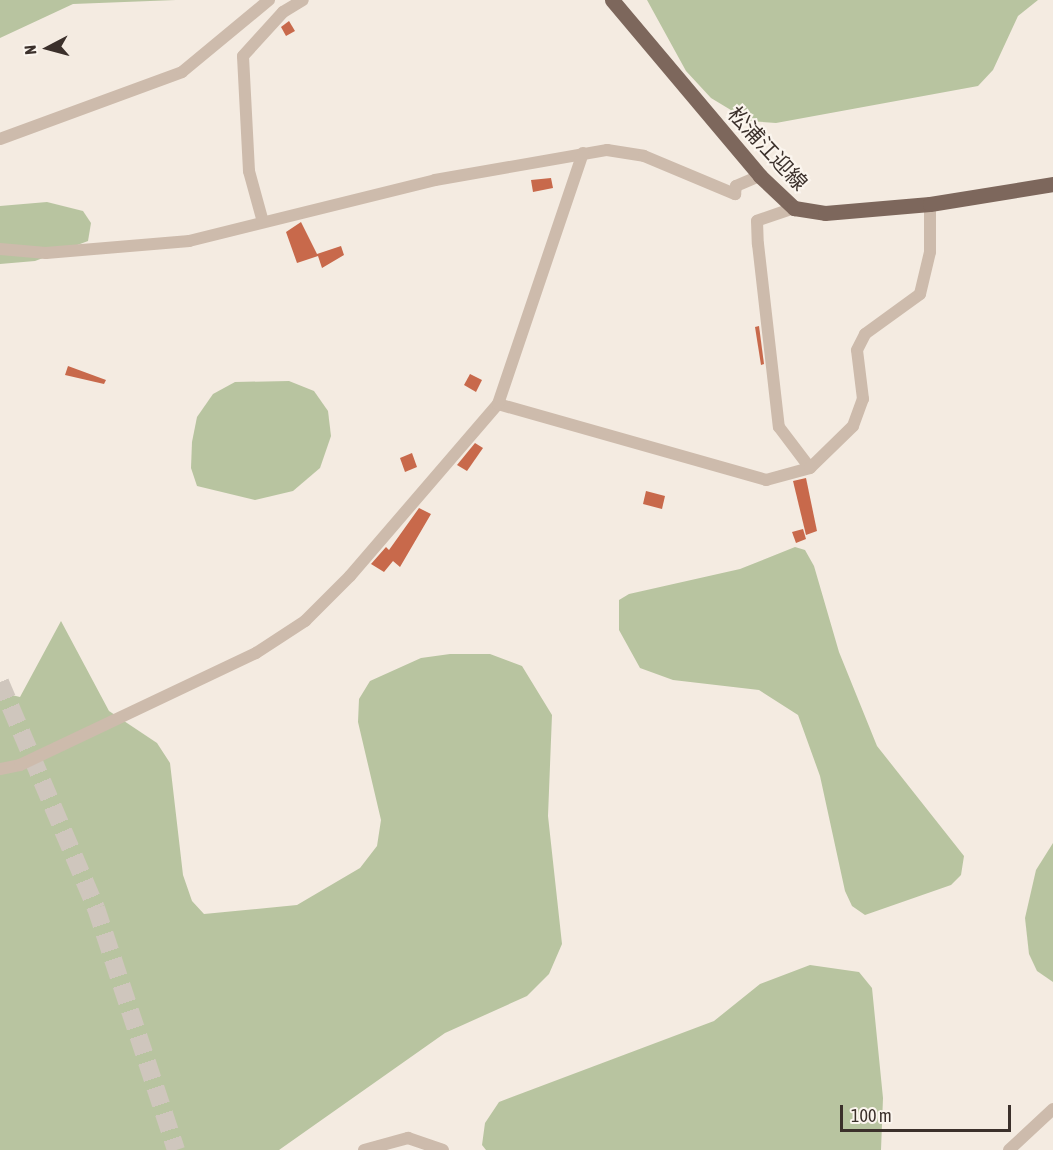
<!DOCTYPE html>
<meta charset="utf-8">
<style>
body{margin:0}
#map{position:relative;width:1053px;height:1150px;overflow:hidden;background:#f4ebe1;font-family:"Asap Condensed","Noto Sans JP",sans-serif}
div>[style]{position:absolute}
.green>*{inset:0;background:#b8c4a0}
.building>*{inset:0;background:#c8694b}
.highway-tunnel>*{height:18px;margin-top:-9px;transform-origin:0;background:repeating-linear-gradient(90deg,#cfc6bd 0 18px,transparent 0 27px)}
.minor>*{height:12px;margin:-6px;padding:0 6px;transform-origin:6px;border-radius:6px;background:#cdbbac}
.major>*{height:15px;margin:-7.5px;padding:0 7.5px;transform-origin:7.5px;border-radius:7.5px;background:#7d675c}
span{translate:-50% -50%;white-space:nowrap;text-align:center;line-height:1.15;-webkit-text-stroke:4.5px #fbf5ee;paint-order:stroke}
.street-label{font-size:21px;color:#3b302b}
.north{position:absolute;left:18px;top:18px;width:60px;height:60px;-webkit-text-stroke:4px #fbf5ee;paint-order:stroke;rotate:264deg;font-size:16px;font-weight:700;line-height:24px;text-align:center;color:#3b302b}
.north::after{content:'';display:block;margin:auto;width:21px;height:27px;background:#3b302b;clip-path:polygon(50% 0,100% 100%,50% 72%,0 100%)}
.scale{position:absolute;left:840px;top:1105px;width:171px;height:27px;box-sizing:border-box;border:3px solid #3b302b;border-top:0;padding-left:8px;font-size:18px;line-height:21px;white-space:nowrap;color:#3b302b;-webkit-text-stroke:4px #fbf5ee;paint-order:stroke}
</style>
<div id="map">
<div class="green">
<i style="clip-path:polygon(0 0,176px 0,73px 4px,0 38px)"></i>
<i style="clip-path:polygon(647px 0,1038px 0,1018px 16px,993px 70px,978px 86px,776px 123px,749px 121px,711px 98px,686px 71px)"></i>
<i style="clip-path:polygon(47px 202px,83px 211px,91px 223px,88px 241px,35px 261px,0 264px,0 206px)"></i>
<i style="clip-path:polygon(289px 381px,314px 391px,328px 411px,331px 436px,320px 468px,293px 491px,255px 500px,197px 486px,191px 468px,192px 442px,197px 417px,213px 394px,235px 382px)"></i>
<i style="clip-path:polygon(795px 547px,805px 550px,814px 566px,839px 652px,877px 746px,964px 856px,961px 875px,951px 885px,865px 915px,852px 906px,845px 891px,820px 776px,798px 715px,759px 690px,673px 680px,640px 668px,619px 630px,619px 600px,629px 594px,740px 569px)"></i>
<i style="clip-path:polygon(61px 621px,109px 711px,157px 743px,170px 763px,183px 875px,192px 901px,204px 914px,297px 905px,360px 868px,377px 846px,381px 820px,358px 722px,359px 699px,370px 681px,421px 658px,450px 654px,490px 654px,522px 666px,552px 715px,548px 816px,562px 944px,549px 974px,527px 996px,445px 1033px,279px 1150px,0 1150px,0 692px,20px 697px)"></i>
<i style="clip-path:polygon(1053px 843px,1053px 982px,1037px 971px,1029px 954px,1025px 918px,1036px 870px)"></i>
<i style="clip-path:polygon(810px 965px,859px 972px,872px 988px,883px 1098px,881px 1150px,486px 1150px,482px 1145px,485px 1123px,499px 1102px,714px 1021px,760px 984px)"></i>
</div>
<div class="building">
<i style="clip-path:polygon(289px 21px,295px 31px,286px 36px,281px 27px)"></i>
<i style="clip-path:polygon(551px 178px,553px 188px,533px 192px,531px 180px)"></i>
<i style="clip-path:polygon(301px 222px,317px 254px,341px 246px,344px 255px,322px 268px,318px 256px,297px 263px,286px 232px)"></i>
<i style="clip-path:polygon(759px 326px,764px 364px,761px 365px,755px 327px)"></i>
<i style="clip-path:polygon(68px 366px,106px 380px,104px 384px,65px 375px)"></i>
<i style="clip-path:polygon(470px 374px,482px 380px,476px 392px,464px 385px)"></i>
<i style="clip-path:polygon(475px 443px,483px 448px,467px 471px,457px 465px)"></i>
<i style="clip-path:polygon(412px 453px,417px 467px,405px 472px,400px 458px)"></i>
<i style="clip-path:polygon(806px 478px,817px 531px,806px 535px,793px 481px)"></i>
<i style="clip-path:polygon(646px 491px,665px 496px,662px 509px,643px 504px)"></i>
<i style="clip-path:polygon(419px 508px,431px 514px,400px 567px,393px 561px,384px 572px,371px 564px,386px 547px,389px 550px)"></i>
<i style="clip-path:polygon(803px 529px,806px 539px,796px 543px,792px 532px)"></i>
</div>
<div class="highway-tunnel">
<i style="left:0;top:682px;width:246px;rotate:67deg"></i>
<i style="left:96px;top:908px;width:255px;rotate:71.7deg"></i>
</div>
<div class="minor">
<i style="left:0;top:139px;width:194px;rotate:-20.2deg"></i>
<i style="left:182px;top:72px;width:113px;rotate:-39.6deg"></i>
<i style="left:794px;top:208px;width:39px;rotate:161deg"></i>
<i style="left:757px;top:221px;width:23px;rotate:88deg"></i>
<i style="left:758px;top:244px;width:184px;rotate:83.5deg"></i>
<i style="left:779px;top:427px;width:51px;rotate:52.9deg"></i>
<i style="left:263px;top:222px;width:53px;rotate:-105.4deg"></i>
<i style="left:249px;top:171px;width:115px;rotate:-93deg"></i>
<i style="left:243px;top:56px;width:59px;rotate:-47.7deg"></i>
<i style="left:283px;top:12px;width:23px;rotate:-31deg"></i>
<i style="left:0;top:249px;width:46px;rotate:5deg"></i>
<i style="left:46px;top:253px;width:144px;rotate:-4.8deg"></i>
<i style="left:189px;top:241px;width:253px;rotate:-13.9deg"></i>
<i style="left:435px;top:180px;width:175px;rotate:-9.9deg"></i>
<i style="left:607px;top:150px;width:37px;rotate:9deg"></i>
<i style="left:644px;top:156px;width:99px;rotate:22.7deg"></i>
<i style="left:735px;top:194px;width:8px;rotate:-83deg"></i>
<i style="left:736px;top:186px;width:26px;rotate:-23deg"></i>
<i style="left:498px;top:404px;width:279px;rotate:15.8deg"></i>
<i style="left:766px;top:480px;width:46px;rotate:-15.3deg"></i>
<i style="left:810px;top:468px;width:60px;rotate:-44.3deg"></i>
<i style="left:853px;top:426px;width:29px;rotate:-70deg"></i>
<i style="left:863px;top:399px;width:49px;rotate:-97deg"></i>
<i style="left:857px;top:350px;width:18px;rotate:-63deg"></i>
<i style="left:865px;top:334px;width:68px;rotate:-36deg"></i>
<i style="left:920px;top:294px;width:43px;rotate:-76.6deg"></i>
<i style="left:930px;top:252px;width:48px;rotate:-90deg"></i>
<i style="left:0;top:769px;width:20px;rotate:-11deg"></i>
<i style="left:20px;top:765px;width:261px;rotate:-25.4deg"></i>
<i style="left:256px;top:653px;width:59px;rotate:-33.1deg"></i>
<i style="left:305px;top:621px;width:64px;rotate:-45deg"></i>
<i style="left:350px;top:576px;width:227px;rotate:-49.3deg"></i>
<i style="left:498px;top:404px;width:265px;rotate:-71.3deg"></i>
<i style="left:364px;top:1150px;width:46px;rotate:-15.3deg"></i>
<i style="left:408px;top:1138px;width:37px;rotate:19deg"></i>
<i style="left:1009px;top:1150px;width:60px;rotate:-43deg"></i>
</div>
<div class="major">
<i style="left:612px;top:0;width:230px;rotate:49.9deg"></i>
<i style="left:760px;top:176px;width:47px;rotate:43.3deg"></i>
<i style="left:794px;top:208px;width:31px;rotate:9deg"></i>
<i style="left:825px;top:213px;width:105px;rotate:-4.9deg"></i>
<i style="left:930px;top:204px;width:125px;rotate:-9.2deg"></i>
</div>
<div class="street-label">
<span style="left:768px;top:148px;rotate:47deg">松浦江迎線</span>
</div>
<div class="north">N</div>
<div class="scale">100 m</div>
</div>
